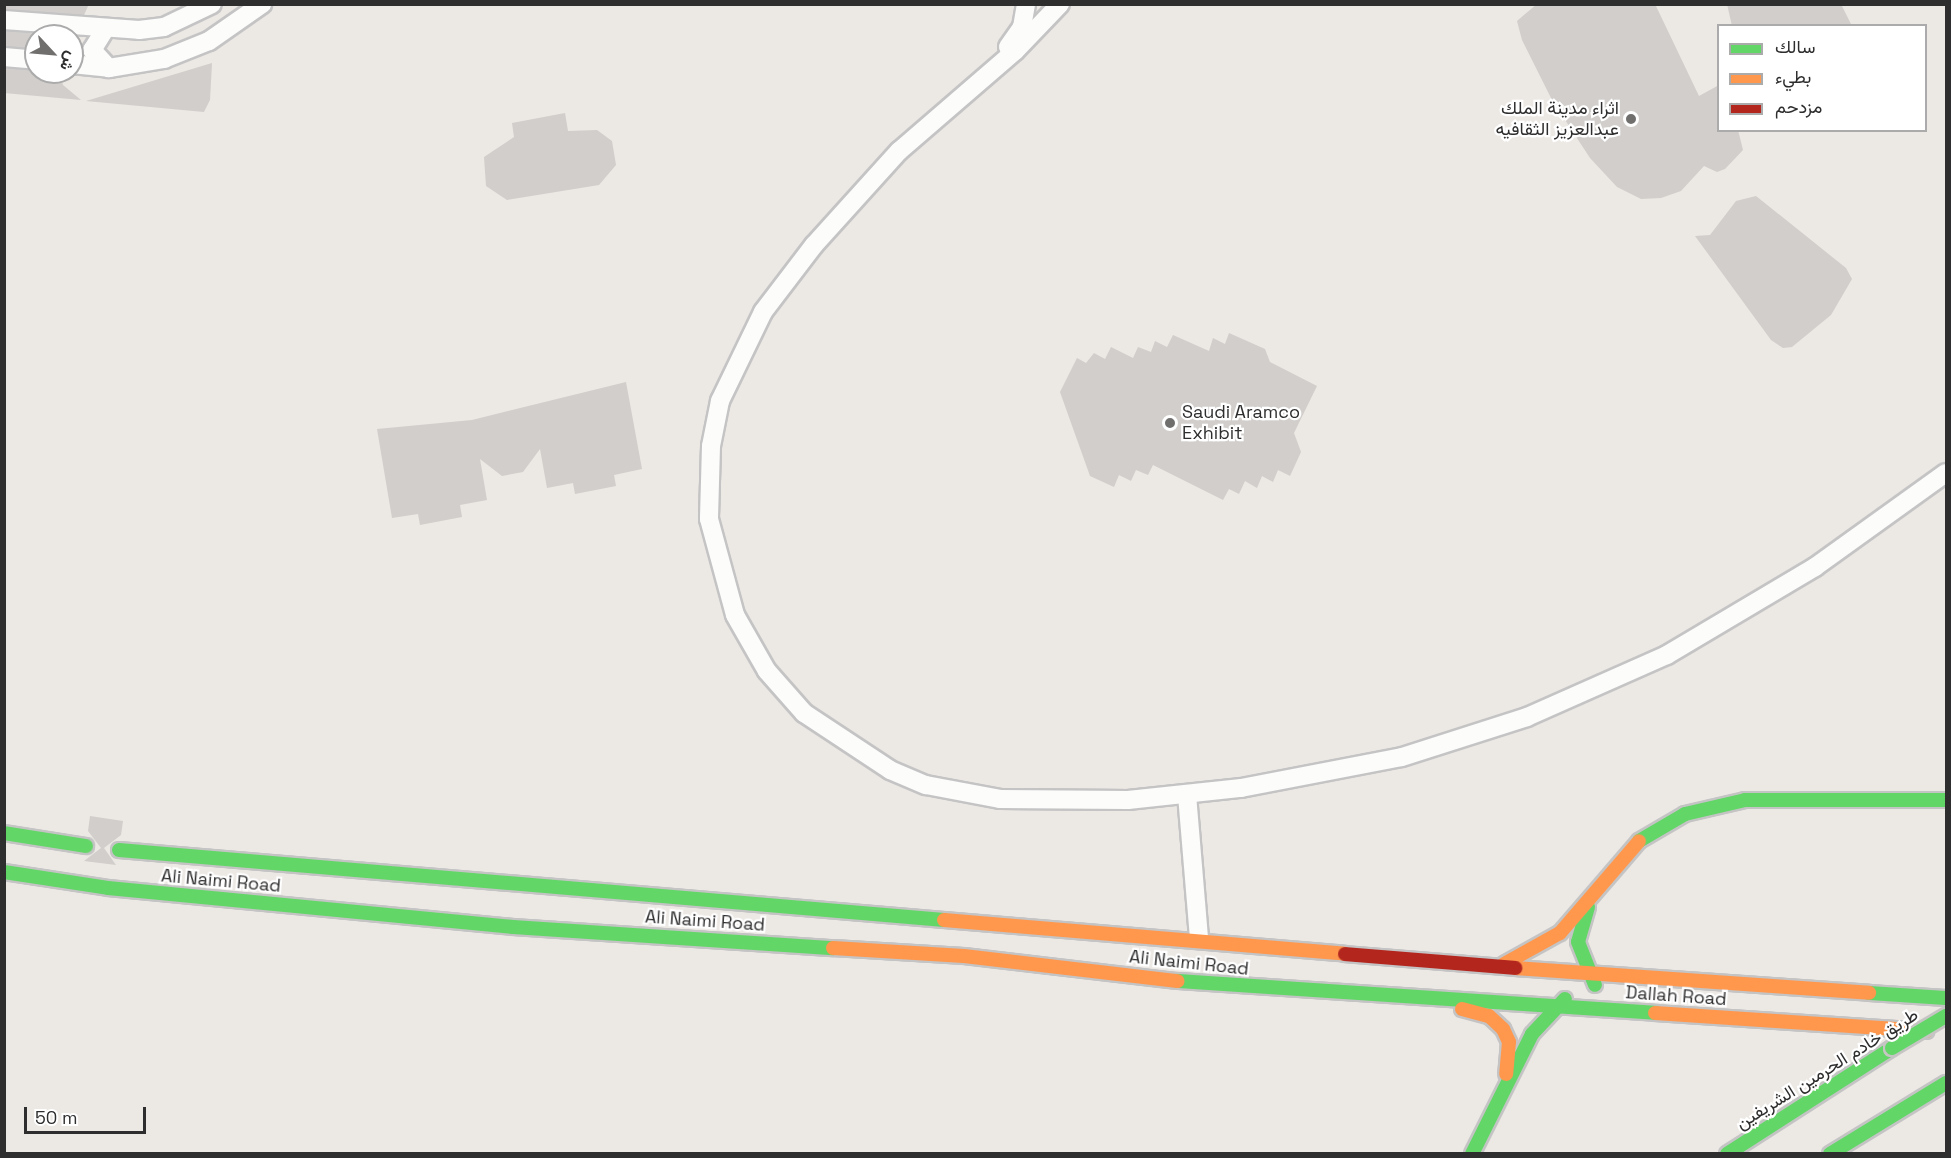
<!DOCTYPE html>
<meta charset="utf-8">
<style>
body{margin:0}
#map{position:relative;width:1951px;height:1158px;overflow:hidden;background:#ece8e4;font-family:"Space Grotesk",Vazirmatn,sans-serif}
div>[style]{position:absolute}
.building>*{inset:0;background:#d1cecb}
.roads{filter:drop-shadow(2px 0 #c5c4c5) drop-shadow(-2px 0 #c5c4c5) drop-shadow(0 2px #c5c4c5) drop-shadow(0 -2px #c5c4c5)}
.street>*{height:18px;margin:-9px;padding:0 9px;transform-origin:9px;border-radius:9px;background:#fcfcfb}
.fast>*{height:14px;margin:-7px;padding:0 7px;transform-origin:7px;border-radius:7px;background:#63d668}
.slow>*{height:14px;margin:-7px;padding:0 7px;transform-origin:7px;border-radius:7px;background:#ff974d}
.jam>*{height:14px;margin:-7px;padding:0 7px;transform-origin:7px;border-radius:7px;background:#b3261e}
.bridges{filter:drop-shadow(2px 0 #c6c5c4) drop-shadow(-2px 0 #c6c5c4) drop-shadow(0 2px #c6c5c4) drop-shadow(0 -2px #c6c5c4)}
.fast-bridge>*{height:14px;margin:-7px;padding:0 7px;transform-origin:7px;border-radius:7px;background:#63d668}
.dots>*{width:16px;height:16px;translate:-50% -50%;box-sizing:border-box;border:3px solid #fff;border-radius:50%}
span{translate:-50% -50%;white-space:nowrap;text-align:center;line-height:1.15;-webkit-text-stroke:4.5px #fff;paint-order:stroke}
.poi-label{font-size:18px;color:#2e2e2e}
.right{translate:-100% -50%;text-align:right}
.left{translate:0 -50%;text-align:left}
.street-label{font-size:18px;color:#2e2e2e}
.frame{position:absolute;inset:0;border:6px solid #2e2e2e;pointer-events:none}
.legend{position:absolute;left:1717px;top:24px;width:210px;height:108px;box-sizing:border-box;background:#fff;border:2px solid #ababab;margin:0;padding:8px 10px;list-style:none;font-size:18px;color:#2e2e2e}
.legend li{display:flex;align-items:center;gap:12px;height:30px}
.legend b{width:30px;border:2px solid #ababab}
.north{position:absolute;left:24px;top:24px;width:60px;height:60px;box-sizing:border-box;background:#fff;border:2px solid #ababab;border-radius:50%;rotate:116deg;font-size:16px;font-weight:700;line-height:24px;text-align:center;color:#2e2e2e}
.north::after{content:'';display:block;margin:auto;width:21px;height:27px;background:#706f6e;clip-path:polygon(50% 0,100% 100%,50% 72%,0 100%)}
.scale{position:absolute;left:24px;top:1107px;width:122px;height:27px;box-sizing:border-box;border:3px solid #2e2e2e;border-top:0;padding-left:8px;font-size:18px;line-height:21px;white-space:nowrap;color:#2e2e2e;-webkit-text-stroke:4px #fff;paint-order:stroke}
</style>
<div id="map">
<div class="building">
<i style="clip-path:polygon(4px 4px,89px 4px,84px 15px,4px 9px)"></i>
<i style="clip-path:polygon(1537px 4px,1655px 4px,1699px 96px,1719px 85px,1719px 130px,1738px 130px,1743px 150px,1725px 169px,1717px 172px,1704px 166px,1681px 191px,1661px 198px,1641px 199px,1617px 187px,1590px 158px,1552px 100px,1522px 40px,1517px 21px)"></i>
<i style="clip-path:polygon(1727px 4px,1841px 4px,1852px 26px,1732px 26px)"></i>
<i style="clip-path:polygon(4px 31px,68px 36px,36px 36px,36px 49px,4px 46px)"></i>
<i style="clip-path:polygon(212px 63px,210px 100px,204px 112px,86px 101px)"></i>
<i style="clip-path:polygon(4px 68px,59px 72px,63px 85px,81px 100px,4px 93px)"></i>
<i style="clip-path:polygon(565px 113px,568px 131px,597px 130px,612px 141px,616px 165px,599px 185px,507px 200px,486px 186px,484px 157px,514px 137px,512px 123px)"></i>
<i style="clip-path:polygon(1756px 196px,1846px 268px,1852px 279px,1831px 315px,1792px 347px,1783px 348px,1771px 340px,1695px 236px,1710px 235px,1736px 201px)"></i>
<i style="clip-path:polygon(1229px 333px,1265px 349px,1270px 362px,1317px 386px,1294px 433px,1301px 452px,1290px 476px,1278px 470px,1273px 482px,1262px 476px,1257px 488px,1245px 481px,1239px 494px,1229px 489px,1223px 500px,1153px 465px,1148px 475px,1136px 470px,1131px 481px,1119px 475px,1114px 487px,1090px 476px,1060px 392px,1077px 358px,1086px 363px,1094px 353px,1105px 359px,1111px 347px,1133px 358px,1138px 347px,1151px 352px,1155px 341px,1167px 347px,1173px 335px,1209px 351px,1213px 338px,1225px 344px)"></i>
<i style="clip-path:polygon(626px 382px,642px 469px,614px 475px,616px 486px,575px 494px,573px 483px,547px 488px,540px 449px,523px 472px,502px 476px,480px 459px,487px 500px,460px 505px,462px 517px,420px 525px,418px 514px,392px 518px,377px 429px,472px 420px)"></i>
<i style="clip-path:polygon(90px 816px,123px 821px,121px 835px,104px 848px,116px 865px,84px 861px,101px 848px,88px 831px)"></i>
</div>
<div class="roads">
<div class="street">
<i style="left:1060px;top:4px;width:65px;rotate:133.8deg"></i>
<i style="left:1015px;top:51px;width:153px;rotate:139.2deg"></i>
<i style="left:899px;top:151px;width:127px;rotate:132.1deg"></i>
<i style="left:814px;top:245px;width:84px;rotate:127.3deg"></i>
<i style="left:763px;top:312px;width:99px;rotate:115.8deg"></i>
<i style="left:720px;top:401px;width:46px;rotate:101.3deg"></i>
<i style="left:711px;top:446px;width:73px;rotate:91.6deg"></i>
<i style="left:709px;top:519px;width:99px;rotate:74.8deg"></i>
<i style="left:735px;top:615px;width:64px;rotate:60.3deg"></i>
<i style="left:767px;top:671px;width:56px;rotate:48.6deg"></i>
<i style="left:804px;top:713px;width:103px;rotate:33.5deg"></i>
<i style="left:890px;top:770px;width:39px;rotate:23deg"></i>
<i style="left:926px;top:785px;width:75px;rotate:10.7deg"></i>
<i style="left:1000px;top:799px;width:128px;rotate:0.4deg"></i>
<i style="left:1128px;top:800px;width:114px;rotate:-6.1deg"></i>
<i style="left:1241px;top:788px;width:164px;rotate:-10.9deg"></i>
<i style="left:1402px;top:757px;width:131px;rotate:-17.7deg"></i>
<i style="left:1527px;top:717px;width:153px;rotate:-23.9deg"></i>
<i style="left:1667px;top:655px;width:172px;rotate:-30.7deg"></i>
<i style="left:1815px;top:567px;width:161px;rotate:-35.7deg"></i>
<i style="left:4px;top:20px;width:135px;rotate:4.2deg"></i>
<i style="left:139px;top:30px;width:25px;rotate:-7deg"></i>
<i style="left:164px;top:27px;width:53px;rotate:-25.6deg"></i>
<i style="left:104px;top:31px;width:22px;rotate:122deg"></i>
<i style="left:92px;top:50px;width:25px;rotate:47deg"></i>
<i style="left:1008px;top:47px;width:24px;rotate:-55deg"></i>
<i style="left:1022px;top:27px;width:23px;rotate:-80deg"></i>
<i style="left:4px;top:57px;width:32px;rotate:5deg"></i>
<i style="left:72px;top:64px;width:37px;rotate:6deg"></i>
<i style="left:109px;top:68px;width:56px;rotate:-9.3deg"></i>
<i style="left:164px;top:59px;width:48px;rotate:-21.8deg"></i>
<i style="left:209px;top:41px;width:65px;rotate:-34.9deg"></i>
<i style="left:1187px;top:795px;width:143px;rotate:85.2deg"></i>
</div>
<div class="fast">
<i style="left:4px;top:833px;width:83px;rotate:9deg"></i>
<i style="left:1639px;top:841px;width:53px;rotate:-30.4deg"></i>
<i style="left:1685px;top:814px;width:62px;rotate:-13.1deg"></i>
<i style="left:1745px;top:800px;width:201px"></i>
<i style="left:119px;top:850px;width:828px;rotate:4.85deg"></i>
<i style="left:4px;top:872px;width:105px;rotate:8.7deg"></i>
<i style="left:108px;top:888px;width:407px;rotate:5.5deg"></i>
<i style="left:513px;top:927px;width:321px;rotate:3.8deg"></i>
<i style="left:1588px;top:907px;width:36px;rotate:106deg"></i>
<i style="left:1578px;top:942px;width:46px;rotate:68.4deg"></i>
<i style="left:1178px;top:981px;width:478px;rotate:3.8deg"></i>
<i style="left:1869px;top:993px;width:77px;rotate:3.7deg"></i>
<i style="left:1472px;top:1154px;width:134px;rotate:-63.4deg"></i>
<i style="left:1532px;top:1034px;width:48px;rotate:-46.7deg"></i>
<i style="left:1727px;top:1154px;width:196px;rotate:-32.7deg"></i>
<i style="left:1830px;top:1154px;width:136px;rotate:-31.5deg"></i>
</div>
<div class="slow">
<i style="left:944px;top:920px;width:402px;rotate:4.8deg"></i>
<i style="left:833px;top:948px;width:131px;rotate:3.5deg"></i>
<i style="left:964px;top:956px;width:215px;rotate:6.7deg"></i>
<i style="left:1504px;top:964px;width:64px;rotate:-29deg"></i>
<i style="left:1560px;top:933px;width:121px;rotate:-49.3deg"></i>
<i style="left:1515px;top:968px;width:355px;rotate:4deg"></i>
<i style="left:1462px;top:1009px;width:28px;rotate:15deg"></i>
<i style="left:1489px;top:1016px;width:19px;rotate:43deg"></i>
<i style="left:1503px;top:1029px;width:14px;rotate:65deg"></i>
<i style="left:1509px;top:1042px;width:32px;rotate:95deg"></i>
<i style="left:1655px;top:1013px;width:272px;rotate:3.8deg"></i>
</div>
<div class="jam">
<i style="left:1345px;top:954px;width:171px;rotate:4.7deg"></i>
</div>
</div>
<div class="bridges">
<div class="fast-bridge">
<i style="left:1892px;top:1048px;width:63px;rotate:-30.7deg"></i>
</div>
</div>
<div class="dots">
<i style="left:1631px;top:119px;background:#706f6e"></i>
<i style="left:1170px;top:423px;background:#706f6e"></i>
</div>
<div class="poi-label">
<span class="right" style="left:1619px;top:119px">اثراء مدينة الملك<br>عبدالعزيز الثقافيه</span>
<span class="left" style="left:1182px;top:423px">Saudi Aramco<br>Exhibit</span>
</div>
<div class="street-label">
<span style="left:221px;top:881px;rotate:5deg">Ali Naimi Road</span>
<span style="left:705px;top:921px;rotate:4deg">Ali Naimi Road</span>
<span style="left:1189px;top:963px;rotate:6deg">Ali Naimi Road</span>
<span style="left:1676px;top:996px;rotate:4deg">Dallah Road</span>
<span style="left:1827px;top:1069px;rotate:-32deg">طريق خادم الحرمين الشريفين</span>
</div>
<div class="frame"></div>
<ul class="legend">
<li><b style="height:8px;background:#63d668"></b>سالك</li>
<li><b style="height:8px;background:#ff974d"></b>بطيء</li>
<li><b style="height:8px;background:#b3261e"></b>مزدحم</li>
</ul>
<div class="north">ش</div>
<div class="scale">50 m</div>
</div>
